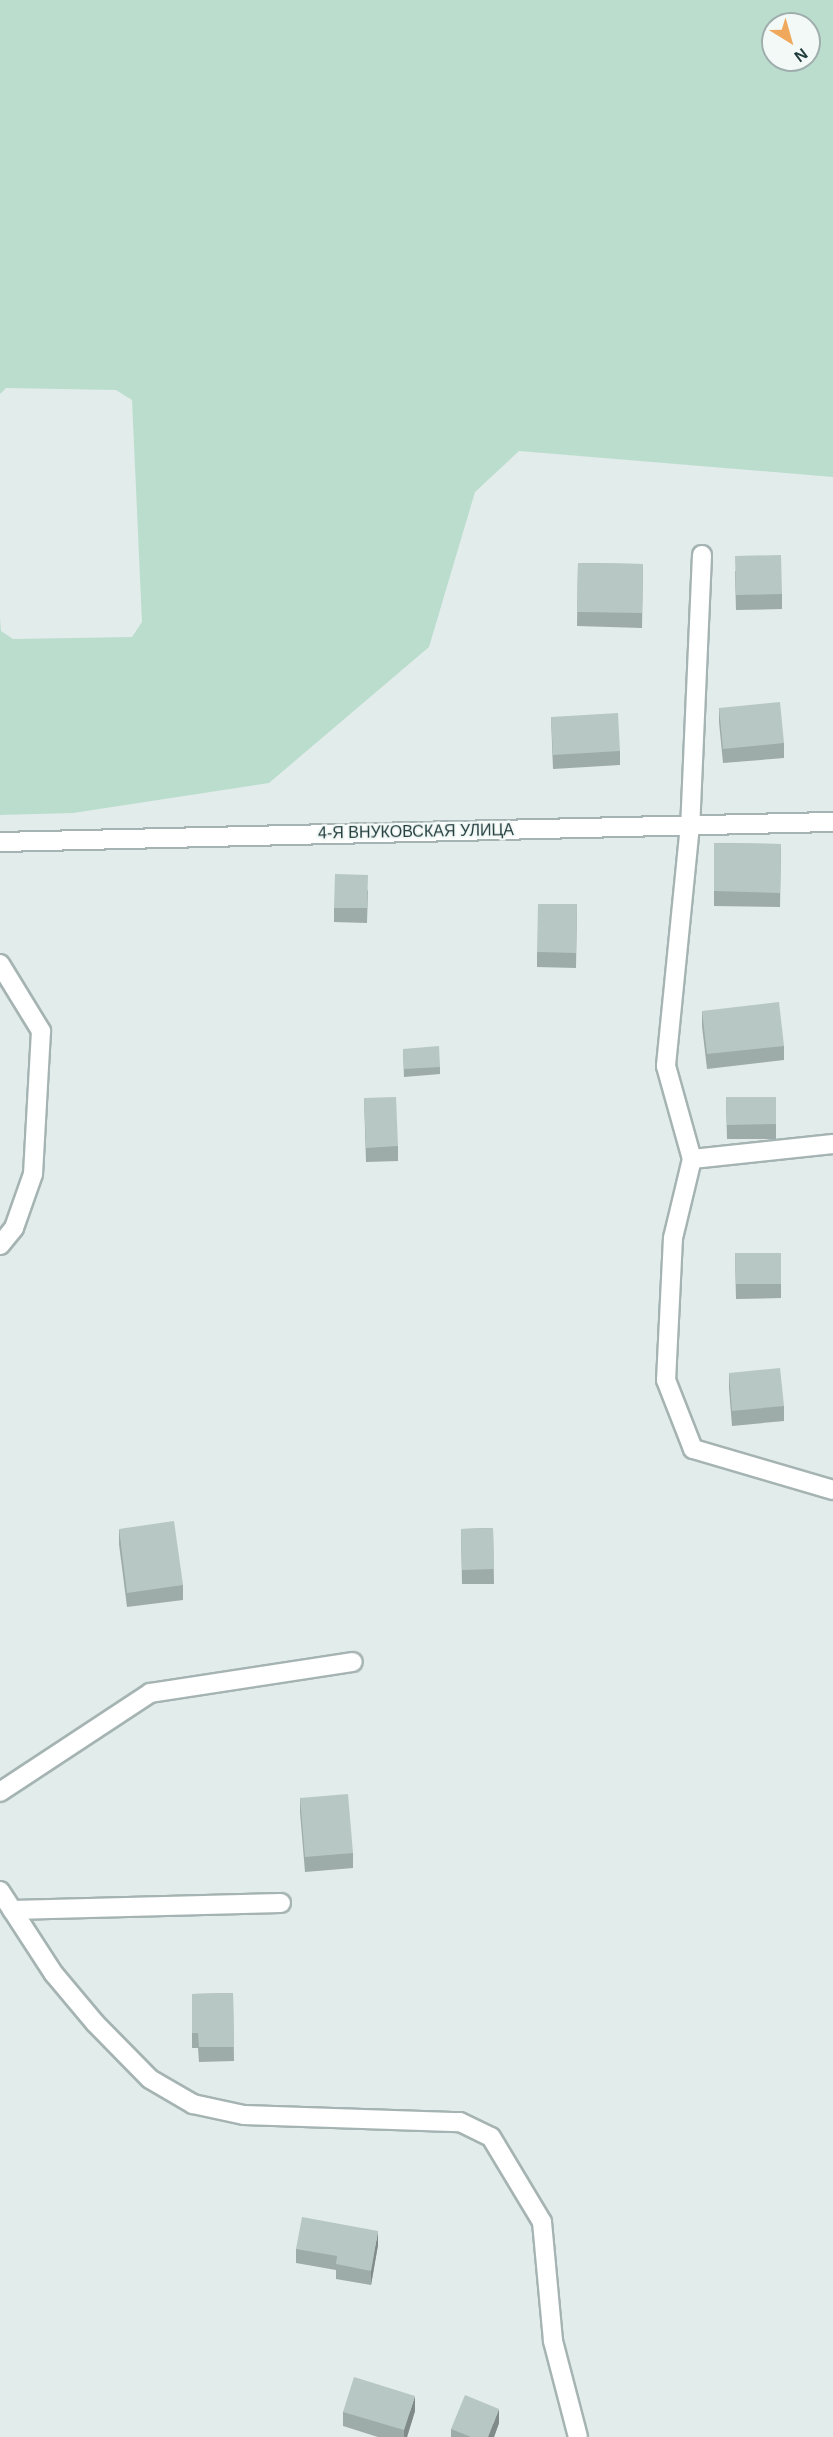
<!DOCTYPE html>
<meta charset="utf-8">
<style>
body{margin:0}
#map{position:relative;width:833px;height:2437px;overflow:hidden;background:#e2ecea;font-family:Arial,sans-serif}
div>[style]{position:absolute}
.green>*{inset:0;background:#bbddce}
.roads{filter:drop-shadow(2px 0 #a5b4b3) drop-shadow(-2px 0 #a5b4b3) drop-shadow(0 2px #a5b4b3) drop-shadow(0 -2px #a5b4b3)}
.minor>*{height:18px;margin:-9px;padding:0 9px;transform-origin:9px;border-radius:9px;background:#fff}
.wall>*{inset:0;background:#9daba9}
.shaded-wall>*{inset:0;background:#808b89}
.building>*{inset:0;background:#b7c7c4}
span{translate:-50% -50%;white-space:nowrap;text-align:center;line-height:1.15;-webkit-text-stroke:4.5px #f3f9f7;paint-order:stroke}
.street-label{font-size:16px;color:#223d3d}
.north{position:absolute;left:761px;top:12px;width:60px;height:60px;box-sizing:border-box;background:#f3f9f7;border:2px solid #9faead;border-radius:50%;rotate:143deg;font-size:16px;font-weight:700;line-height:24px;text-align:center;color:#223d3d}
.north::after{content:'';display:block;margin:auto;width:21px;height:27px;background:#f0a95c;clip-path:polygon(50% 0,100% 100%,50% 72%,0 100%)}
</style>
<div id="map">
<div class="green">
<i style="clip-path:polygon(evenodd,0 0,833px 0,833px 477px,519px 451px,475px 492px,429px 647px,269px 783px,73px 813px,0 815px,0 618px,1px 631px,13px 639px,132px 637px,142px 622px,132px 400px,116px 390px,6px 388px,0 394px,0 0,773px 24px,809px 24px,809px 60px,773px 60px,773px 24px)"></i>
</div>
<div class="roads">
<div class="minor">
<i style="left:702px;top:555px;width:270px;rotate:92.5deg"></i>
<i style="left:690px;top:825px;width:242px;rotate:95.7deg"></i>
<i style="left:666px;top:1066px;width:97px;rotate:74.4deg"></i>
<i style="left:692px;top:1159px;width:81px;rotate:103.5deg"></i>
<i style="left:673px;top:1238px;width:142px;rotate:92.8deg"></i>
<i style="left:666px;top:1380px;width:74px;rotate:68.6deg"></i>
<i style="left:693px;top:1449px;width:146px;rotate:16.3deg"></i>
<i style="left:0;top:842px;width:833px;rotate:-1.38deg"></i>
<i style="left:0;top:964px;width:79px;rotate:58.5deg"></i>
<i style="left:41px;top:1031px;width:143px;rotate:93.2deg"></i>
<i style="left:33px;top:1174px;width:57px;rotate:109.4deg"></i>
<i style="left:14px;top:1228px;width:22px;rotate:129deg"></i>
<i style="left:692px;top:1159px;width:142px;rotate:-6.1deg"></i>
<i style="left:0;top:1792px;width:180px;rotate:-33.4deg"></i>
<i style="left:150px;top:1693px;width:205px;rotate:-8.7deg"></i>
<i style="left:0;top:1891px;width:99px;rotate:57deg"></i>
<i style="left:54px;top:1974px;width:64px;rotate:50.1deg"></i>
<i style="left:95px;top:2023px;width:78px;rotate:45.5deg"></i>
<i style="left:150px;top:2079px;width:50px;rotate:30.2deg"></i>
<i style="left:193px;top:2104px;width:52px;rotate:12.2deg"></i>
<i style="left:244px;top:2115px;width:216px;rotate:1.9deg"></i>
<i style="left:460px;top:2122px;width:34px;rotate:26deg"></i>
<i style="left:491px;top:2137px;width:99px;rotate:59deg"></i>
<i style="left:542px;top:2222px;width:120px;rotate:84.7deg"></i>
<i style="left:553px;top:2341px;width:99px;rotate:75.4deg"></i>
<i style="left:12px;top:1910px;width:269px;rotate:-1.5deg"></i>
</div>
</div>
<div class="wall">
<i style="clip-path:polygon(578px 563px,643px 564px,642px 628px,577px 626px)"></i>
<i style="clip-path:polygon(735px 571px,782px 594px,782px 609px,736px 610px)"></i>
<i style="clip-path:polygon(719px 708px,784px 743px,784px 758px,723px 763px,719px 722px)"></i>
<i style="clip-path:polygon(551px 717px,620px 751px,620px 765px,553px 769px)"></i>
<i style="clip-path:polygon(714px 843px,781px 844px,780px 907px,714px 906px)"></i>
<i style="clip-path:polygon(368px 890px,367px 923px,334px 922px,334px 908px)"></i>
<i style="clip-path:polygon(577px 904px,576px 968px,537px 967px,537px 952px)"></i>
<i style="clip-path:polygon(702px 1011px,784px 1046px,784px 1060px,707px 1069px,702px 1026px)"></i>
<i style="clip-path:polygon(403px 1049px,440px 1067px,440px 1074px,404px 1077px)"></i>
<i style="clip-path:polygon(726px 1097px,776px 1097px,776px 1139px,727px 1139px)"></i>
<i style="clip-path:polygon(364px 1098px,398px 1146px,398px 1161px,366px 1162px)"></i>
<i style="clip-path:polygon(735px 1253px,781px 1253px,781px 1298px,736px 1299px)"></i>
<i style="clip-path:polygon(729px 1373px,784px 1406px,784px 1421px,732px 1426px,729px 1388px)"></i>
<i style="clip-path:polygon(493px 1528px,494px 1584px,462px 1584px,461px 1529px)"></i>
<i style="clip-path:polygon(119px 1529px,183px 1585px,183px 1600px,127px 1607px,119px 1544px)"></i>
<i style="clip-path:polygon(300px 1798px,353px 1853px,353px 1868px,305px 1872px,300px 1812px)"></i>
<i style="clip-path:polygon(233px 1993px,234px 2061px,199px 2062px,198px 2048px,192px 2048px,192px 1994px)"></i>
<i style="clip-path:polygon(378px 2245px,371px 2285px,336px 2279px,336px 2270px,296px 2263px,296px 2249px)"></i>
<i style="clip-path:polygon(415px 2411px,407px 2437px,378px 2437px,343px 2426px,343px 2412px)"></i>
<i style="clip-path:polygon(499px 2423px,494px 2437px,451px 2437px,451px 2429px)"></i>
</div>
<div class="shaded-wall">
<i style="clip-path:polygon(378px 2231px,378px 2245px,371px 2285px,371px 2271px)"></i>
<i style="clip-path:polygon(415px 2396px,415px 2411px,407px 2437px,404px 2437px,404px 2430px)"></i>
<i style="clip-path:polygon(499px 2409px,499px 2423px,494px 2437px,488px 2437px)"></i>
</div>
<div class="building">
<i style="clip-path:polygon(781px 555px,782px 594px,736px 595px,735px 556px)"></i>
<i style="clip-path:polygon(578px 563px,643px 564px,642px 613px,577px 612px)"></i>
<i style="clip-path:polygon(780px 702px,784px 743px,723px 749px,719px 708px)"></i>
<i style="clip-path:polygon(618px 713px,620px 751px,553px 755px,551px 717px)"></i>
<i style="clip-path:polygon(714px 843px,781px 844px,780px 893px,714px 891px)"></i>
<i style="clip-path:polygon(335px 874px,368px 875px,367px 908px,334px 908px)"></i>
<i style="clip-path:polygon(538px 904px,577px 904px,576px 953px,537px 952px)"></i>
<i style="clip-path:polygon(779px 1002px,784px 1046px,707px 1054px,702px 1011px)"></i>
<i style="clip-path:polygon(439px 1046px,440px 1067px,404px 1069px,403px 1049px)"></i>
<i style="clip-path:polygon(396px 1097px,398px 1146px,366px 1148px,364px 1098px)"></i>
<i style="clip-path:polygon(726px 1097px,776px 1097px,776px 1124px,727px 1125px)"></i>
<i style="clip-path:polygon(735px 1253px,781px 1253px,781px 1284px,736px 1284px)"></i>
<i style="clip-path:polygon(780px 1368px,784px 1406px,732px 1411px,729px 1373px)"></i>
<i style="clip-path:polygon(174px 1521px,183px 1585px,127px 1593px,119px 1529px)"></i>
<i style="clip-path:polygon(493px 1528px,494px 1569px,462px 1570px,461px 1529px)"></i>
<i style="clip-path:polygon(348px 1794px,353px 1853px,305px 1857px,300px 1798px)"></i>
<i style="clip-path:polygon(233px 1993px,234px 2047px,199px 2047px,198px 2033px,192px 2033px,192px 1994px)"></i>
<i style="clip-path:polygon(302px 2217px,378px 2231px,371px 2271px,336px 2264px,337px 2256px,296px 2249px)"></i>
<i style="clip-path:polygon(354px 2377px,415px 2396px,404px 2430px,343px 2412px)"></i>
<i style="clip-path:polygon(465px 2395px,499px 2409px,488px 2437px,471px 2437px,451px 2429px)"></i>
</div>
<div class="street-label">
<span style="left:416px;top:832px;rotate:-1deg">4-Я ВНУКОВСКАЯ УЛИЦА</span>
</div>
<div class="north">N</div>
</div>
